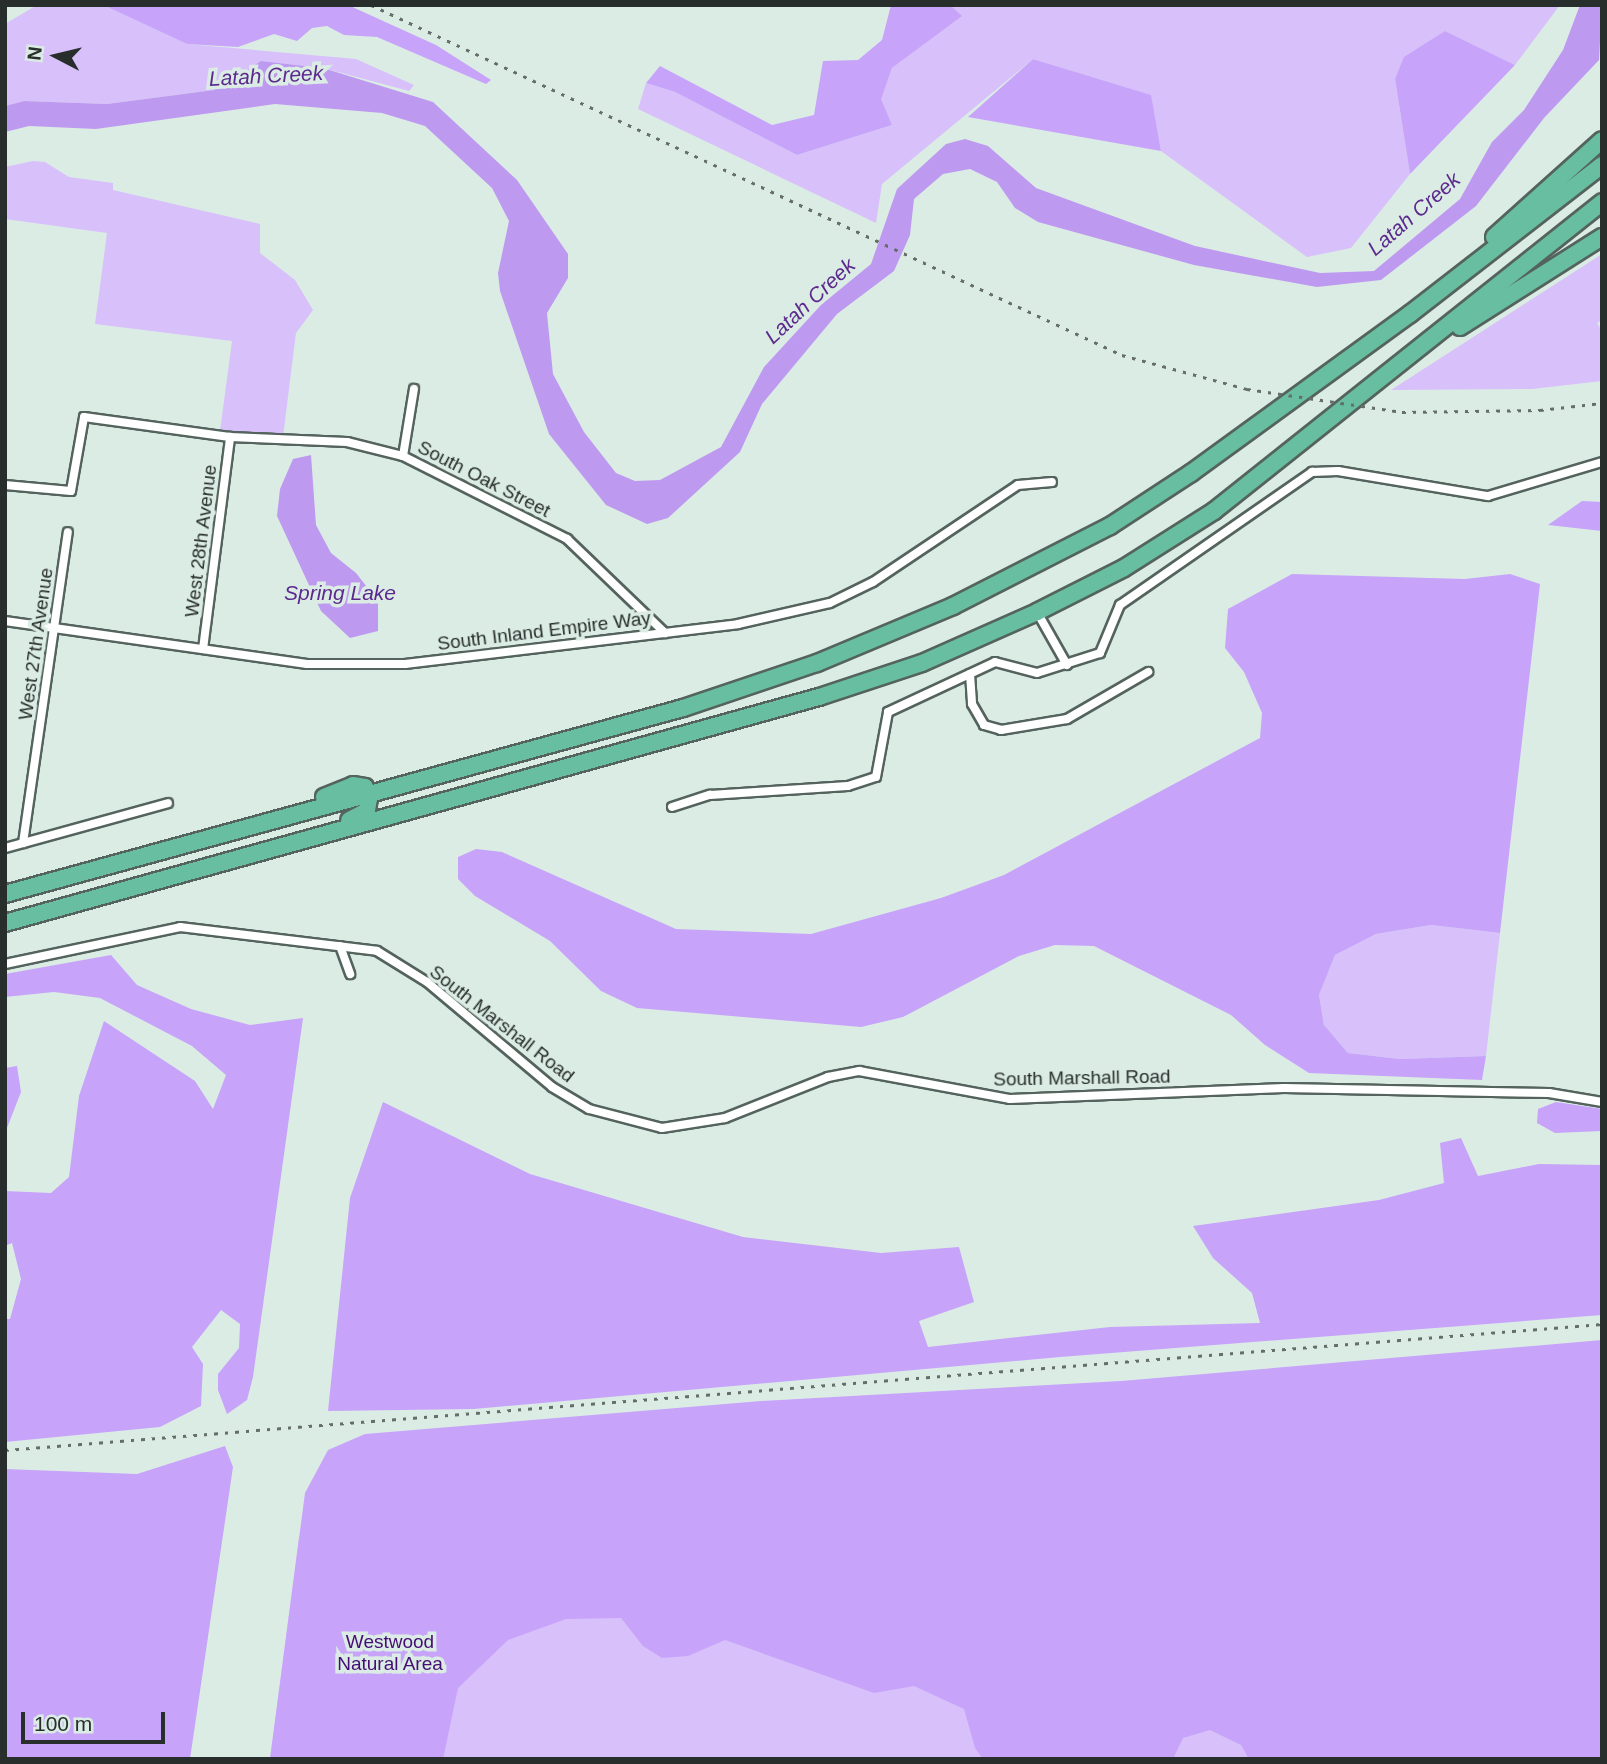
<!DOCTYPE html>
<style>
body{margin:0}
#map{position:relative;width:1607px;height:1764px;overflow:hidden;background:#dbece5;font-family:Helvetica,sans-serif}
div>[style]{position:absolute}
.green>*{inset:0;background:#d8c0fb}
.forest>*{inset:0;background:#c7a3fa}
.water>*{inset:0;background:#be99f0}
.roads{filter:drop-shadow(2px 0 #54635d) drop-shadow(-2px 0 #54635d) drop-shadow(0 2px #54635d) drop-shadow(0 -2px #54635d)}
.street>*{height:8px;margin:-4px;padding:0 4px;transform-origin:4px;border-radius:4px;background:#fff}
.highway>*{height:16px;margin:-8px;padding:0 8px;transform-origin:8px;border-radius:8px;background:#67bea1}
.rail>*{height:2.5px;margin-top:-1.25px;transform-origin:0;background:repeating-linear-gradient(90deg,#656e6b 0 3.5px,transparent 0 10.5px)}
span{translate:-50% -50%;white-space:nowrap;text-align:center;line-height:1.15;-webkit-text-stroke:7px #dbece5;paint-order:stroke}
.street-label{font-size:19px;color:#282e2c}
.park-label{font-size:19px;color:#460d75}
.water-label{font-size:21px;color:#5c2a8e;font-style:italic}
.frame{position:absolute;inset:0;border:7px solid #282e2c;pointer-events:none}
.north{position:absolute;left:21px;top:21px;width:70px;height:70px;-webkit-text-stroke:5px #dbece5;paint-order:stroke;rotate:277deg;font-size:19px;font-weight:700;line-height:28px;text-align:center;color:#282e2c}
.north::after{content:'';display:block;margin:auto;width:24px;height:32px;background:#282e2c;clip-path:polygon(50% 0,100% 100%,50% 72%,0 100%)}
.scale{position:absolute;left:21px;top:1712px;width:144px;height:32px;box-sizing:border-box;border:4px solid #282e2c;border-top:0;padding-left:9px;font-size:21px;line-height:24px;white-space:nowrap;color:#282e2c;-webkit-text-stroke:5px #dbece5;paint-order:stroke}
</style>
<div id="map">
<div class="green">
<i style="clip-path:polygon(37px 5px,103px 5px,187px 44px,356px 59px,414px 85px,409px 91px,323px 68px,261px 61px,214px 90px,107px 104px,24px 101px,5px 106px,5px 24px)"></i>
<i style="clip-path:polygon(950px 5px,1560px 5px,1515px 65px,1445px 31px,1395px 79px,1410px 174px,1351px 248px,1307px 257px,1161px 151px,1150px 95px,1033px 59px,882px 184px,876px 223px,638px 109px,646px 83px,675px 92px,797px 155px,892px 125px,880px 99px,892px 68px,961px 16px)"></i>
<i style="clip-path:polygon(33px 161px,45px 162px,69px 177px,113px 183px,113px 190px,260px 224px,260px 253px,295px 280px,313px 310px,296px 333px,283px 437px,220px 431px,232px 341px,95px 324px,107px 233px,5px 219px,5px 167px)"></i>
<i style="clip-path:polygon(1602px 254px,1602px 320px,1597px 323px,1602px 331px,1602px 381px,1532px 389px,1391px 390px)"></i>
<i style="clip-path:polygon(1431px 925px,1500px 933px,1486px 1056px,1400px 1059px,1348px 1053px,1324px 1025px,1319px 995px,1335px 955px,1376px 934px)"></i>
<i style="clip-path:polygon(299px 1537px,1602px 1685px,1602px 1759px,270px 1759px)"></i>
</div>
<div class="forest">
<i style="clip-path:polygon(103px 5px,348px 5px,436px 45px,491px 80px,486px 84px,377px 37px,344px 35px,327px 26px,312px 28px,297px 41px,274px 34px,238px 47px,187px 44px)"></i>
<i style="clip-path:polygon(891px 5px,950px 5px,962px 16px,892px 68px,881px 99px,892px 125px,797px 155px,675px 92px,646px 83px,660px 66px,772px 125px,814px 115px,823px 61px,858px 60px,882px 40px)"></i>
<i style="clip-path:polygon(1445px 31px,1515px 65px,1410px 174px,1395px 79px,1404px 57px)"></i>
<i style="clip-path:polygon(1033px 59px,1151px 95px,1161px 151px,968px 117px)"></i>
<i style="clip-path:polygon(1582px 501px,1602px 502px,1602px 531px,1548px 525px)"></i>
<i style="clip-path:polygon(1292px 574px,1465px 579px,1510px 574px,1540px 584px,1500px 933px,1431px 925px,1376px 934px,1335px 955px,1319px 995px,1324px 1025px,1348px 1053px,1400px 1059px,1486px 1056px,1482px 1080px,1309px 1073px,1265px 1045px,1231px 1015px,1094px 946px,1055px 945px,1019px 956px,903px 1017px,861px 1027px,637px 1008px,601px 991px,550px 941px,475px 896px,458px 879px,458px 857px,476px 849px,502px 852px,676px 929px,811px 934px,941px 898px,1004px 875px,1260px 738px,1262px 713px,1244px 672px,1225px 648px,1228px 609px)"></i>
<i style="clip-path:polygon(111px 955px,137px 985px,191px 1009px,250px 1025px,303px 1018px,253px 1377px,247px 1400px,227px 1414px,218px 1390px,218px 1374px,239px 1348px,240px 1324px,221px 1310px,192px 1347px,203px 1364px,201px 1406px,160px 1427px,5px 1442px,5px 1319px,10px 1319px,21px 1279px,12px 1243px,5px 1246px,5px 1191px,51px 1193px,69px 1177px,79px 1096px,104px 1021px,195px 1081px,213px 1109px,226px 1075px,192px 1046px,100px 998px,54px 992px,5px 997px,5px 974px)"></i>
<i style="clip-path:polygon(17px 1066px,21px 1092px,5px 1133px,5px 1068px)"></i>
<i style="clip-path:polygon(383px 1102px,530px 1174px,743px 1237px,881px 1253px,959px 1247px,974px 1302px,919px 1321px,928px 1347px,1110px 1327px,1260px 1323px,1252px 1293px,1213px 1258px,1193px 1226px,1379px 1200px,1444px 1183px,1440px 1143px,1461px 1138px,1478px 1176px,1539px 1164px,1602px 1165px,1602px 1315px,1060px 1357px,474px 1409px,328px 1411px,350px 1198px)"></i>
<i style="clip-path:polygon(1556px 1102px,1602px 1109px,1602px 1131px,1555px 1133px,1537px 1123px,1538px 1109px)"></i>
<i style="clip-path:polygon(1602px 1340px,1602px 1759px,1249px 1759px,1241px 1745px,1210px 1730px,1183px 1738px,1173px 1759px,983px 1759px,975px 1748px,964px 1709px,914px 1686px,874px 1693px,725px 1640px,688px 1656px,662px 1658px,643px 1646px,621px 1618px,566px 1619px,508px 1640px,458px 1688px,443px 1759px,270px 1759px,305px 1493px,328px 1450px,365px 1434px,761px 1401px,1121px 1381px)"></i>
<i style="clip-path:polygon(225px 1446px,233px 1467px,190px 1759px,5px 1759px,5px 1469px,137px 1474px)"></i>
</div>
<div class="water">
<i style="clip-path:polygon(1580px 5px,1602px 5px,1599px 60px,1544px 118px,1476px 206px,1381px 280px,1317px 287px,1194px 265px,1038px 222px,1015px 208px,997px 182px,970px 169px,943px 174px,914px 199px,910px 235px,894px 271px,837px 314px,762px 404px,740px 452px,668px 518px,647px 524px,606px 505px,549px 434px,500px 291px,498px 273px,509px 221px,492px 188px,425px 126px,382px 113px,275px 104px,96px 129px,29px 126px,5px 132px,5px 106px,24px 101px,107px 104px,214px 90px,261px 61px,323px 68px,433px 102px,517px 180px,568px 254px,568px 278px,547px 313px,553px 374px,584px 432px,616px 473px,635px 481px,660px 480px,721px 447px,764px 367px,821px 305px,871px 264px,897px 189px,946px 144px,965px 139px,988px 146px,1036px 188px,1195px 246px,1320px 273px,1374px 271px,1460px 199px,1492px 142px,1524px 110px,1563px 50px)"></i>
<i style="clip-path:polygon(311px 455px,316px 525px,331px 553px,356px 573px,378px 601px,378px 631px,350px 638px,321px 611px,277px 516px,280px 489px,293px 459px)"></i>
</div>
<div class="roads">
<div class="street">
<i style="left:403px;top:456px;width:68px;rotate:-80.7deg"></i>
<i style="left:5px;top:485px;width:66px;rotate:5.2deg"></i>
<i style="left:71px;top:491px;width:75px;rotate:-80deg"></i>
<i style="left:84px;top:417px;width:147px;rotate:7.8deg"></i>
<i style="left:230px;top:437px;width:117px;rotate:2.4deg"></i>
<i style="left:347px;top:442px;width:58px;rotate:14deg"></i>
<i style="left:403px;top:456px;width:184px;rotate:26.8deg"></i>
<i style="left:567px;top:539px;width:136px;rotate:43.8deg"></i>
<i style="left:1037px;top:612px;width:61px;rotate:60.5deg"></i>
<i style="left:5px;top:621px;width:305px;rotate:8.1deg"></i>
<i style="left:307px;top:664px;width:98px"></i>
<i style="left:405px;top:664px;width:335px;rotate:-6.8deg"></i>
<i style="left:738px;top:624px;width:94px;rotate:-12.9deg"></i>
<i style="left:830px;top:603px;width:48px;rotate:-26deg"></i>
<i style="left:873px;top:582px;width:174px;rotate:-33.8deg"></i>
<i style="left:1018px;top:485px;width:34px;rotate:-5deg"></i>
<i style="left:203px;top:649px;width:214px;rotate:-82.7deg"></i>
<i style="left:970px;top:674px;width:30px;rotate:86deg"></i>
<i style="left:972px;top:704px;width:24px;rotate:60deg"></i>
<i style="left:984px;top:725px;width:18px;rotate:16deg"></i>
<i style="left:1001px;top:730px;width:67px;rotate:-9.5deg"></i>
<i style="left:1067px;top:719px;width:94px;rotate:-30.1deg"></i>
<i style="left:672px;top:807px;width:40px;rotate:-18deg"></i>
<i style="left:710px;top:795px;width:138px;rotate:-3.7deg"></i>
<i style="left:848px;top:786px;width:29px;rotate:-18deg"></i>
<i style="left:876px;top:777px;width:66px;rotate:-79.5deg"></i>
<i style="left:888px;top:712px;width:118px;rotate:-25deg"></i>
<i style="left:995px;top:662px;width:43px;rotate:14.7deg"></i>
<i style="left:1037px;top:673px;width:66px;rotate:-17.6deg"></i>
<i style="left:1100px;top:653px;width:52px;rotate:-67.4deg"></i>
<i style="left:1120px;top:605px;width:234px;rotate:-34.7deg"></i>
<i style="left:1312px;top:472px;width:26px;rotate:-2deg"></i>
<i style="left:1338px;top:471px;width:152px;rotate:9.5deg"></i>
<i style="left:1488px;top:496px;width:119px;rotate:-16.6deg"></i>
<i style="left:23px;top:843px;width:314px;rotate:-81.8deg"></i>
<i style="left:5px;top:848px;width:169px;rotate:-15.4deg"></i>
<i style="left:340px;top:946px;width:30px;rotate:70deg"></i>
<i style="left:5px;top:964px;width:179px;rotate:-11.9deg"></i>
<i style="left:180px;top:927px;width:198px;rotate:6.9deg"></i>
<i style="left:377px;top:951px;width:59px;rotate:31.8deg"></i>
<i style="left:427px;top:982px;width:163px;rotate:40deg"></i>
<i style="left:552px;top:1087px;width:43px;rotate:30.7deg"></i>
<i style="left:589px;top:1109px;width:75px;rotate:14.6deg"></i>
<i style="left:662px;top:1128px;width:64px;rotate:-9deg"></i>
<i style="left:725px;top:1118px;width:111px;rotate:-21.7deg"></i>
<i style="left:828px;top:1077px;width:32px;rotate:-11deg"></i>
<i style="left:859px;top:1071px;width:154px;rotate:10.5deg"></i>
<i style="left:1010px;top:1099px;width:274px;rotate:-2.3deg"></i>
<i style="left:1284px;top:1088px;width:265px;rotate:1.1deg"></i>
<i style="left:1549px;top:1093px;width:54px;rotate:9.6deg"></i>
</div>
<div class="highway">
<i style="left:1494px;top:237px;width:145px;rotate:-41.9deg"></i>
<i style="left:1460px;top:327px;width:168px;rotate:-32.4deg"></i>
<i style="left:324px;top:797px;width:31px;rotate:-22deg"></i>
<i style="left:353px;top:785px;width:12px;rotate:9deg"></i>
<i style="left:365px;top:787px;width:12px;rotate:70deg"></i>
<i style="left:369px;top:798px;width:13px;rotate:99deg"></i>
<i style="left:367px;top:811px;width:20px;rotate:153deg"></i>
<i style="left:5px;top:894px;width:703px;rotate:-15.34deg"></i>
<i style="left:683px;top:708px;width:141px;rotate:-18.6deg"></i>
<i style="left:817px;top:663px;width:147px;rotate:-22.7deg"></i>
<i style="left:953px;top:606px;width:176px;rotate:-27deg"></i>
<i style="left:1110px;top:526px;width:97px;rotate:-33.2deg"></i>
<i style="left:1191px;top:473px;width:271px;rotate:-36deg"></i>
<i style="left:1410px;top:314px;width:243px;rotate:-37.8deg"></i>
<i style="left:5px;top:923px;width:845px;rotate:-15.52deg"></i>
<i style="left:819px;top:697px;width:108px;rotate:-18.3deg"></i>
<i style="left:922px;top:663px;width:126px;rotate:-23.9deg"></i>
<i style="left:1037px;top:612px;width:97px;rotate:-26.8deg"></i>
<i style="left:1124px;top:568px;width:107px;rotate:-32.3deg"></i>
<i style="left:1214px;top:511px;width:496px;rotate:-38.5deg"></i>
</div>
</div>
<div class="rail">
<i style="left:371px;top:5px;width:829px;rotate:24.99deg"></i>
<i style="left:1122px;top:355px;width:130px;rotate:15.2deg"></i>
<i style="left:1247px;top:389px;width:157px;rotate:8.4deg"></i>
<i style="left:1402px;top:412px;width:138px;rotate:-0.8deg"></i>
<i style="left:1540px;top:410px;width:62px;rotate:-6.4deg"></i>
<i style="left:5px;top:1450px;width:1602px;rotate:-4.51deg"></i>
</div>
<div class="street-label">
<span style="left:484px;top:479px;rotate:27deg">South Oak Street</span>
<span style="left:201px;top:541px;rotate:-83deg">West 28th Avenue</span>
<span style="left:544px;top:631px;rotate:-7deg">South Inland Empire Way</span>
<span style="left:36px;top:644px;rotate:-82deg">West 27th Avenue</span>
<span style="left:502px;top:1024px;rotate:38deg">South Marshall Road</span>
<span style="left:1082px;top:1078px;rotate:-1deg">South Marshall Road</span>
</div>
<div class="park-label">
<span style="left:390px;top:1653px">Westwood<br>Natural Area</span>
</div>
<div class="water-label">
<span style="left:266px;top:76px;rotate:-3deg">Latah Creek</span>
<span style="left:1414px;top:214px;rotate:-41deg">Latah Creek</span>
<span style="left:810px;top:301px;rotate:-43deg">Latah Creek</span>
<span style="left:340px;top:593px">Spring Lake</span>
</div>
<div class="frame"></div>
<div class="north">N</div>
<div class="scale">100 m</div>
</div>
